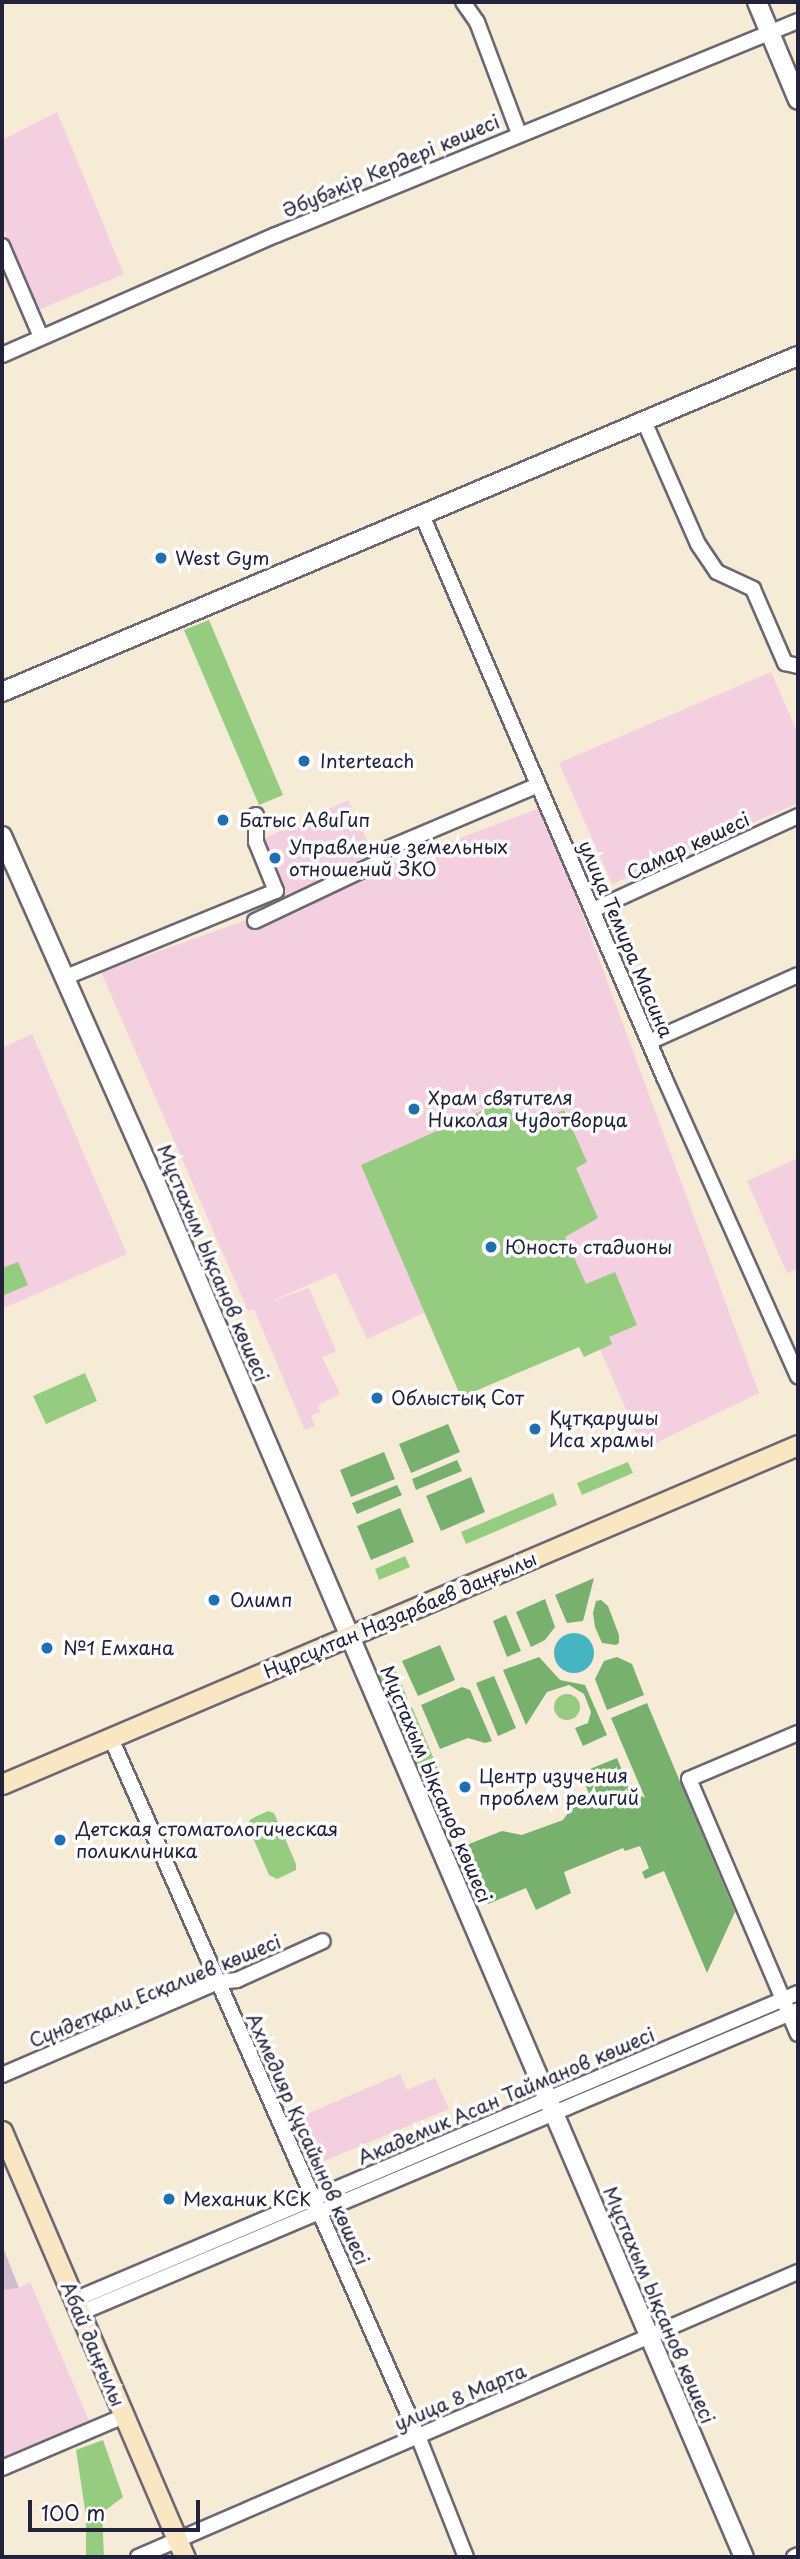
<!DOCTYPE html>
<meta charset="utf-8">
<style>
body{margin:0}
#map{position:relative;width:800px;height:2559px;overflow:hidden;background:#f6ebd7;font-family:"Playpen Sans",sans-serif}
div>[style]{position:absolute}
.built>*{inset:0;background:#f3cfe0}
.industrial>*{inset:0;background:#cfbdcf}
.green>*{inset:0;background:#95cc7f}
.round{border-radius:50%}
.forest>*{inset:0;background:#78b06e}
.water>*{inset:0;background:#47b4c3}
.roads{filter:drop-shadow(2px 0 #6c6872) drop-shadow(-2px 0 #6c6872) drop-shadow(0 2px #6c6872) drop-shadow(0 -2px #6c6872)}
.minor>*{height:14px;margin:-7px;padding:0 7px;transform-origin:7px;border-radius:7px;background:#fff}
.tertiary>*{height:18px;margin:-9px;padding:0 9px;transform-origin:9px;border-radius:9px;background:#fff}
.secondary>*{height:19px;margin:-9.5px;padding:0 9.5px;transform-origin:9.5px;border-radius:9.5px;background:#fbe6c4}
.dots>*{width:19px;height:19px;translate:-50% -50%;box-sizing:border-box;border:4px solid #fff;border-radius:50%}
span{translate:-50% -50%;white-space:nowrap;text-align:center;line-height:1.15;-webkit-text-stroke:7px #fff;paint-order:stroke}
.street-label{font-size:19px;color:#22223b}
.poi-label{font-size:19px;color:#22223b}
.left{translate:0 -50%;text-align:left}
.frame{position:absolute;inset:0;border:4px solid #22223b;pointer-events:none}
.scale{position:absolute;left:28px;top:2500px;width:172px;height:32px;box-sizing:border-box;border:4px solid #22223b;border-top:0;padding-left:9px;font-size:21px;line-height:24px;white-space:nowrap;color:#22223b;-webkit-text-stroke:5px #fff;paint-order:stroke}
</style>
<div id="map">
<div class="built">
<i style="clip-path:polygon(57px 112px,124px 274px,38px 310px,2px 226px,2px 140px)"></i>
<i style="clip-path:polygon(771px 672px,798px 734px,798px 803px,612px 884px,559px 763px)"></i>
<i style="clip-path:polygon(348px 800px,380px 868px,543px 807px,759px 1393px,643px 1449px,596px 1340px,461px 1397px,424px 1313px,367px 1339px,336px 1273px,264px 1304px,309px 1288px,336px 1351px,322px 1357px,340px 1394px,318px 1405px,320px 1412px,311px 1416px,315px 1426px,305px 1430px,254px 1309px,248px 1311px,101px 972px,285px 906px,259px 841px)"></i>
<i style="clip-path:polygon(32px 1034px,127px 1254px,2px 1309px,2px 1048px)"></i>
<i style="clip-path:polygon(798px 1158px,798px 1268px,787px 1273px,747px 1181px)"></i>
<i style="clip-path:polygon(400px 2074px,407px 2090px,435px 2078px,449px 2109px,324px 2161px,302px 2116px)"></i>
<i style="clip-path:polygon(30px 2282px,90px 2423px,2px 2458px,2px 2290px,19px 2288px)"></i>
</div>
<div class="industrial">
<i style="clip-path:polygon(2px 2245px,19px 2288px,2px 2290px)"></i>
</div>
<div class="green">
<i style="clip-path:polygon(209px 620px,283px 795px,259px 805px,184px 630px)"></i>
<i style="clip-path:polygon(506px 1100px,520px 1129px,564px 1110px,587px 1162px,576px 1168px,598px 1218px,565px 1237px,586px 1284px,615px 1272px,637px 1325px,609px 1337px,612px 1344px,584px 1357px,579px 1347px,461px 1397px,361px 1165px)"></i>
<i style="clip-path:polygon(18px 1262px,28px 1285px,2px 1296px,2px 1268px)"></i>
<i style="clip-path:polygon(85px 1373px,97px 1401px,46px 1424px,33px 1396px)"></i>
<i style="clip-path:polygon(628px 1462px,633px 1473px,582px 1495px,577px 1483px)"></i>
<i style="clip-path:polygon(553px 1493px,557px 1505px,466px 1544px,461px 1532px)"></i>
<i style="clip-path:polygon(405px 1556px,410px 1567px,379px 1580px,375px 1569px)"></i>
<i style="clip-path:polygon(393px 1664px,408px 1700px,391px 1707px,376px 1671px)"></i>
<i class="round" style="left:554px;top:1694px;width:26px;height:26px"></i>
<i style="clip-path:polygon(412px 1707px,438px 1769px,415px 1764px,394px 1715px)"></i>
<i style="clip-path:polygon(268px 1811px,274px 1813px,296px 1864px,296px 1870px,277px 1879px,269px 1875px,247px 1824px,251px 1819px)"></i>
<i style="clip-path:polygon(103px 2440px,123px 2497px,102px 2513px,104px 2557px,86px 2557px,86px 2516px,76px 2450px)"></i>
</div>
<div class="forest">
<i style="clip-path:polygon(448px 1424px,460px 1452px,411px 1473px,399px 1444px)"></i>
<i style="clip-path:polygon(384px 1452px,395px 1479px,351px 1497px,340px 1470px)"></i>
<i style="clip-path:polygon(457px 1460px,462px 1471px,416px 1490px,412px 1479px)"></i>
<i style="clip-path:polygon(471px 1477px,485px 1512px,441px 1531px,426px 1496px)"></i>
<i style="clip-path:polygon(397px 1485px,402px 1495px,357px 1514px,352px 1503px)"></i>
<i style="clip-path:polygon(400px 1508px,414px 1542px,371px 1560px,357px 1526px)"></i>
<i style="clip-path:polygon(594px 1578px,583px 1621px,567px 1623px,555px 1595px)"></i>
<i style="clip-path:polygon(545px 1599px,555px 1627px,545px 1640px,531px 1647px,516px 1612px)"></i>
<i style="clip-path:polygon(601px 1600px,608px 1606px,619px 1635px,619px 1643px,616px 1645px,602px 1643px,595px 1627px,593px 1613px,596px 1601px)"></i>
<i style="clip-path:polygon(506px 1615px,521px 1651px,507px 1657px,493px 1621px)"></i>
<i style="clip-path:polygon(440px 1645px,455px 1680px,418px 1696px,402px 1661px)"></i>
<i style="clip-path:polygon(539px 1657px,560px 1680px,585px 1685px,607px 1735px,583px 1746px,575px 1728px,588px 1723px,591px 1712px,584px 1694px,569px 1685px,547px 1692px,526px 1725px,503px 1670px)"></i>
<i style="clip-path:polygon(617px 1657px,632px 1664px,644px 1695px,607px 1710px,595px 1679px,604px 1661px)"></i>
<i style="clip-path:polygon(494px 1676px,516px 1728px,498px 1736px,476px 1683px)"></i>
<i style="clip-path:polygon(462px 1687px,470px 1690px,492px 1741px,485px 1743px,468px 1738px,440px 1749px,421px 1705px)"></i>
<i style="clip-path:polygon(647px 1703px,735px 1912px,707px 1973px,664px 1871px,645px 1879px,642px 1872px,649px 1868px,640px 1846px,625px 1851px,623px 1848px,564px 1872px,571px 1893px,536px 1910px,526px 1888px,488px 1904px,464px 1846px,502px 1831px,522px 1835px,563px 1820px,579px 1798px,589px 1794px,585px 1784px,590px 1769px,617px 1758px,630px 1790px,645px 1798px,611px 1718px)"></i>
</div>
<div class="water">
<i class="round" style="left:554px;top:1633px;width:40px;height:40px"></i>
</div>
<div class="roads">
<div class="minor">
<i style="left:463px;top:2px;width:24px;rotate:55deg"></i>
<i style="left:477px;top:22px;width:120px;rotate:69.4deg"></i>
<i style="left:2px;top:246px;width:99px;rotate:66.8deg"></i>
<i style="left:2px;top:355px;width:299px;rotate:-23.7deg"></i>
<i style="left:276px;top:235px;width:564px;rotate:-22.29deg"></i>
<i style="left:644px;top:421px;width:134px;rotate:66.3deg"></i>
<i style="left:698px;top:544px;width:34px;rotate:56deg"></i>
<i style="left:717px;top:572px;width:40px;rotate:25deg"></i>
<i style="left:753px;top:589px;width:81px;rotate:66.6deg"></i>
<i style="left:785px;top:663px;width:13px;rotate:13deg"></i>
<i style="left:422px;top:515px;width:612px;rotate:66.7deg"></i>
<i style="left:664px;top:1077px;width:328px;rotate:65.9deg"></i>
<i style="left:593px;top:910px;width:226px;rotate:-24.6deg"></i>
<i style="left:255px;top:921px;width:135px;rotate:-25.4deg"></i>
<i style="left:377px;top:863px;width:13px;rotate:-67deg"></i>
<i style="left:382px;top:851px;width:169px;rotate:-22.9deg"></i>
<i style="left:66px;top:977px;width:227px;rotate:-22.3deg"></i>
<i style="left:276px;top:891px;width:53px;rotate:-112.2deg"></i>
<i style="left:256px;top:842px;width:27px;rotate:-90deg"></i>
<i style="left:649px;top:1042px;width:163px;rotate:-24.2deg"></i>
<i style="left:798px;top:1733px;width:118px;rotate:157.1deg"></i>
<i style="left:689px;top:1779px;width:277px;rotate:66.9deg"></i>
<i style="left:111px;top:1738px;width:763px;rotate:66.26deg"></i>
<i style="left:418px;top:2436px;width:130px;rotate:68.4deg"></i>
<i style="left:2px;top:2075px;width:235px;rotate:-23.3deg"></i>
<i style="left:218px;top:1982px;width:19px;rotate:-6deg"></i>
<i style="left:237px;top:1980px;width:94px;rotate:-24.4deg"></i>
<i style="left:74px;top:2300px;width:786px;rotate:-22.98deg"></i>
<i style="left:80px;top:2313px;width:779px;rotate:-22.88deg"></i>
<i style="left:2px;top:2468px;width:133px;rotate:-23.1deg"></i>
<i style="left:138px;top:2557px;width:719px;rotate:-23.36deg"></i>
<i style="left:794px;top:2557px;width:4px;rotate:-27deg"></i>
</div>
<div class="tertiary">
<i style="left:757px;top:2px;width:106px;rotate:67.3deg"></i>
<i style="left:2px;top:692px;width:864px;rotate:-22.89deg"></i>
<i style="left:2px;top:836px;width:370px;rotate:66.1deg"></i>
<i style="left:152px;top:1174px;width:1504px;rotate:66.83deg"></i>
</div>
<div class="secondary">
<i style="left:2px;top:1784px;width:865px;rotate:-23.07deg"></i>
<i style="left:2px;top:2131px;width:464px;rotate:66.8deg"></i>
</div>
</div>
<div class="dots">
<i style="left:161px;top:558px;background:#1f6fb2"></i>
<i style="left:304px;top:761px;background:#1f6fb2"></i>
<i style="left:223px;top:820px;background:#1f6fb2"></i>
<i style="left:275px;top:858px;background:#1f6fb2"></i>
<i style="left:414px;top:1109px;background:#1f6fb2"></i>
<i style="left:491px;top:1247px;background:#1f6fb2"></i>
<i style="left:377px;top:1398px;background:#1f6fb2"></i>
<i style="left:535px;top:1429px;background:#1f6fb2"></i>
<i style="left:214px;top:1600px;background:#1f6fb2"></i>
<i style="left:47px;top:1648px;background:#1f6fb2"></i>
<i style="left:465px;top:1787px;background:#1f6fb2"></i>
<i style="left:60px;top:1840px;background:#1f6fb2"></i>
<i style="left:169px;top:2199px;background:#1f6fb2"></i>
</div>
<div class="street-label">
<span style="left:391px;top:166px;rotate:-23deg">Әбубәкір Кердері көшесі</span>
<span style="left:688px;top:846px;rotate:-25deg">Самар көшесі</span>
<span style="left:626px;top:939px;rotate:67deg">улица Темира Масина</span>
<span style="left:213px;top:1263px;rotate:67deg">Мұстахым Ықсанов көшесі</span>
<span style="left:400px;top:1615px;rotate:-23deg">Нұрсұлтан Назарбаев даңғылы</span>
<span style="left:436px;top:1784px;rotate:67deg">Мұстахым Ықсанов көшесі</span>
<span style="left:155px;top:1991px;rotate:-22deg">Сүндетқали Есқалиев көшесі</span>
<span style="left:506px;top:2096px;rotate:-23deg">Академик Асан Тайманов көшесі</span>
<span style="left:308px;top:2139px;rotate:66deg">Ахмедияр Құсайынов көшесі</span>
<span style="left:659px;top:2305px;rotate:67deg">Мұстахым Ықсанов көшесі</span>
<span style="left:93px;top:2344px;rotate:67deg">Абай даңғылы</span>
<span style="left:460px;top:2397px;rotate:-23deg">улица 8 Марта</span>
</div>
<div class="poi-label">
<span class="left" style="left:175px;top:558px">West Gym</span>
<span class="left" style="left:320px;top:761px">Interteach</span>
<span class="left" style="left:239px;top:820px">Батыс АвиГип</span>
<span class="left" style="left:289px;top:858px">Управление земельных<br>отношений ЗКО</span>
<span class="left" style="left:428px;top:1109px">Храм святителя<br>Николая Чудотворца</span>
<span class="left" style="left:505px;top:1247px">Юность стадионы</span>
<span class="left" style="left:391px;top:1398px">Облыстық Сот</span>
<span class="left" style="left:549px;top:1429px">Құтқарушы<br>Иса храмы</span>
<span class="left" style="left:230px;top:1600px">Олимп</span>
<span class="left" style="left:63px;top:1648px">№1 Емхана</span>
<span class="left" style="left:479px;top:1787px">Центр изучения<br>проблем религий</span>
<span class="left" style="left:76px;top:1840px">Детская стоматологическая<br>поликлиника</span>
<span class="left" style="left:183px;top:2199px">Механик КСК</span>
</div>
<div class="frame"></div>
<div class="scale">100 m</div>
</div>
